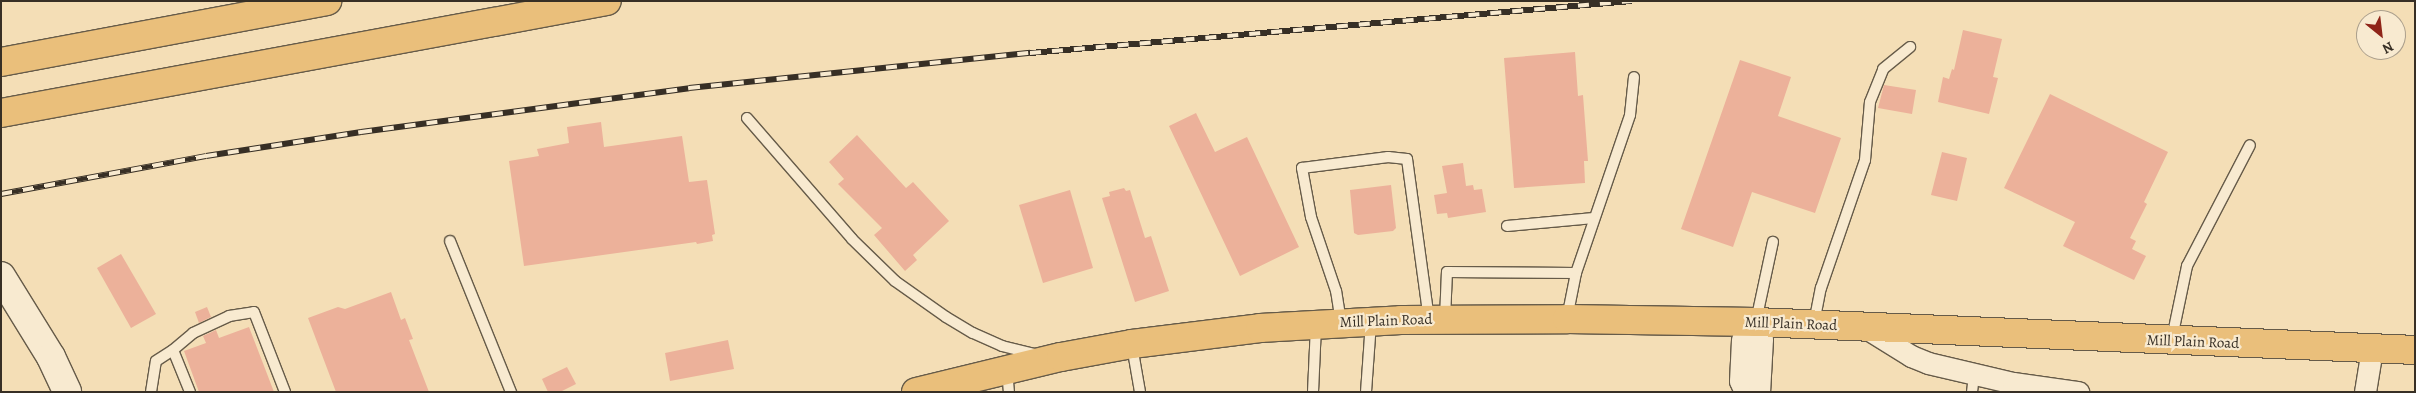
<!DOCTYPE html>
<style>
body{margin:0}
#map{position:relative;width:2416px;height:393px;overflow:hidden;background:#f4deb6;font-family:Alegreya,serif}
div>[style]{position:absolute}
.building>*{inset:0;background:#ecb19a}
.roads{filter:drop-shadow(1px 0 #665b49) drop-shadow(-1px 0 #665b49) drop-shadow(0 1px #665b49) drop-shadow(0 -1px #665b49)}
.lane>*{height:10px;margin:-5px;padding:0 5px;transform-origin:5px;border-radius:5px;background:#f8ead0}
.street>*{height:21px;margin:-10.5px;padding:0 10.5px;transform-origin:10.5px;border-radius:10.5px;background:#f8ead0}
.secondary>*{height:28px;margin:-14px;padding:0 14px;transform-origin:14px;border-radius:14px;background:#f8ead0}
.primary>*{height:28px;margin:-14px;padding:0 14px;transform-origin:14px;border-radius:14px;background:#eabf7b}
.highway>*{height:28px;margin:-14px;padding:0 14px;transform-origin:14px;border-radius:14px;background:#eabf7b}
.rail>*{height:5.5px;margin-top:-2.75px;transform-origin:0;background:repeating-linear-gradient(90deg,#f8ead0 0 11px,#372f25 0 22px);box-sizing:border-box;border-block:1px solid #372f25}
span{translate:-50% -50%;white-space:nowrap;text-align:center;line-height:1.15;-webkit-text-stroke:4.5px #f8ead0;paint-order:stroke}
.street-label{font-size:15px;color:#372f25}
.frame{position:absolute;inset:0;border:2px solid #372f25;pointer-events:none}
.north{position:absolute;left:2356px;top:10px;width:50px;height:50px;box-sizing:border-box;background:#f8ead0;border:1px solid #ab9f8c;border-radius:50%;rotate:151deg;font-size:14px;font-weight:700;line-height:20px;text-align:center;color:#372f25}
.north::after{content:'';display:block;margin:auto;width:18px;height:22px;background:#8f2418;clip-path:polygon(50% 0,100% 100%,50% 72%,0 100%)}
</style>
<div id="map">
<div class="building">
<i style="clip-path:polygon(1963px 30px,2002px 39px,1993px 77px,1998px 78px,1989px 114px,1938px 102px,1943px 77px,1949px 79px,1952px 69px,1954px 70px)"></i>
<i style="clip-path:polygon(1575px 52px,1578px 96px,1583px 95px,1588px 161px,1584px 161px,1585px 183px,1514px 188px,1504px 58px)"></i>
<i style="clip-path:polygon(1740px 60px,1791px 77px,1778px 116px,1841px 138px,1815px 213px,1752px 192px,1733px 247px,1681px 229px)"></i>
<i style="clip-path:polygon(1884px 85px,1916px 90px,1912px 114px,1878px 108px)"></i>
<i style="clip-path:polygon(2050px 94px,2168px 152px,2144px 202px,2147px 204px,2130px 238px,2136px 241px,2132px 249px,2146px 256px,2134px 280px,2063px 246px,2075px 222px,2004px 188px)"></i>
<i style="clip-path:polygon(1196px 113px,1215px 152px,1247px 137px,1299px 247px,1240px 276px,1169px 126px)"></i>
<i style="clip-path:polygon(601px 122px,604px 147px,682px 136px,689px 182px,707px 180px,715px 234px,712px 235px,713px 241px,697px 244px,696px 242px,524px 266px,509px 161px,539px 156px,537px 149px,569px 143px,567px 127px)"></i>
<i style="clip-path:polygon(857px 135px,906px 188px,913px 182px,949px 221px,913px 255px,917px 260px,905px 271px,874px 235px,882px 228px,838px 184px,844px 179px,829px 162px)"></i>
<i style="clip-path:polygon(1942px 152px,1967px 158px,1957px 201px,1931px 195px)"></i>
<i style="clip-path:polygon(1463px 163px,1466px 186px,1473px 185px,1474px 190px,1482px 189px,1486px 212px,1448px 218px,1447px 213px,1437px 214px,1434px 195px,1447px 193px,1442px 166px)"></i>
<i style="clip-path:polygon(1391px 185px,1396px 228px,1393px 231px,1358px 235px,1354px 233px,1350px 190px)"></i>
<i style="clip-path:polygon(1124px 188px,1126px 191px,1130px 190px,1145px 238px,1151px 236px,1169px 291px,1135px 302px,1102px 198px,1110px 196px,1109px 192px)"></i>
<i style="clip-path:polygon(1070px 190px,1093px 268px,1043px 283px,1019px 205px)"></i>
<i style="clip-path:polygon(121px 254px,156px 314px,131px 328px,97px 268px)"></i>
<i style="clip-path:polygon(391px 292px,401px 320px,405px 318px,413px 339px,409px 340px,429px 392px,336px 392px,308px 318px,338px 307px,345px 309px)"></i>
<i style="clip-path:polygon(207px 307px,211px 317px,199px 323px,195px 312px)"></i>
<i style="clip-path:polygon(249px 327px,274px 392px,199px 392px,184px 351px,206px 343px,203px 336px,216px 330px,219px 338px)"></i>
<i style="clip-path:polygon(728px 340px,734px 369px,670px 381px,665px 353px)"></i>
<i style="clip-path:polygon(567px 367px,576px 384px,560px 392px,548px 392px,542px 379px)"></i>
</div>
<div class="roads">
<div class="lane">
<i style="left:747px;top:118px;width:160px;rotate:49deg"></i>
<i style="left:852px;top:239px;width:60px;rotate:44.3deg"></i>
<i style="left:895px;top:281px;width:62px;rotate:35.2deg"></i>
<i style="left:946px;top:317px;width:31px;rotate:31deg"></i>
<i style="left:973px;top:333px;width:32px;rotate:24deg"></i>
<i style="left:1002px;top:346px;width:36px;rotate:14deg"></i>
<i style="left:1507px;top:226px;width:87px;rotate:-5.3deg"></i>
<i style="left:450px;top:241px;width:163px;rotate:68deg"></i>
<i style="left:1567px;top:318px;width:46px;rotate:-78.7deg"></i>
<i style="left:1576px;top:273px;width:167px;rotate:-71.1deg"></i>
<i style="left:1630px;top:115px;width:38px;rotate:-84deg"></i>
<i style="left:1445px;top:319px;width:47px;rotate:-87.6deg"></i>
<i style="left:1447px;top:272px;width:129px;rotate:0.4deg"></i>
<i style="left:1756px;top:321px;width:81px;rotate:-77.9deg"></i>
<i style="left:1341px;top:322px;width:31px;rotate:-99deg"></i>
<i style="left:1336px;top:291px;width:78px;rotate:-108.7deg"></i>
<i style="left:1311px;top:217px;width:50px;rotate:-100.4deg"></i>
<i style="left:1302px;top:168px;width:87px;rotate:-7.3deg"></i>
<i style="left:1388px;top:157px;width:19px;rotate:6deg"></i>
<i style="left:1407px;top:159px;width:162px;rotate:82.2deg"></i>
<i style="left:1814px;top:323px;width:36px;rotate:-79deg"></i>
<i style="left:1821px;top:288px;width:135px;rotate:-71deg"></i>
<i style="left:1865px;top:160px;width:58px;rotate:-85.1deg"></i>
<i style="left:1870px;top:102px;width:35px;rotate:-68deg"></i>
<i style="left:1883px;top:69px;width:35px;rotate:-39deg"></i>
<i style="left:2172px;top:338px;width:74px;rotate:-78.2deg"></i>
<i style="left:2187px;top:266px;width:136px;rotate:-62.5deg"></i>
<i style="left:1132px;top:346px;width:47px;rotate:80.1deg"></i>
<i style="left:1007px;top:370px;width:22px;rotate:85deg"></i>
<i style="left:151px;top:392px;width:31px;rotate:-81deg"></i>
<i style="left:156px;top:361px;width:20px;rotate:-33deg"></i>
<i style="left:190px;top:392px;width:45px;rotate:-112deg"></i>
<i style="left:173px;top:350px;width:26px;rotate:-40deg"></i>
<i style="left:193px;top:333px;width:40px;rotate:-25deg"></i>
<i style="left:229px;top:316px;width:25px;rotate:-9deg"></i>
<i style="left:254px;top:312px;width:86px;rotate:68.8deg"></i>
<i style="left:1313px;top:392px;width:67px;rotate:-87.4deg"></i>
<i style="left:1366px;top:392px;width:69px;rotate:-85.9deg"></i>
<i style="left:1972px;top:392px;width:17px;rotate:-83deg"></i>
</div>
<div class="street">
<i style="left:1863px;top:326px;width:57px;rotate:32deg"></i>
<i style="left:1911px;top:356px;width:18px;rotate:22deg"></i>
<i style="left:1928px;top:363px;width:87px;rotate:13.2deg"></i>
<i style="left:2013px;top:383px;width:66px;rotate:7.9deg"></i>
<i style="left:1745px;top:392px;width:12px;rotate:-114deg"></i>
<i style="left:1740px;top:381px;width:41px;rotate:-87.2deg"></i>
<i style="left:1742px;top:340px;width:8px;rotate:-67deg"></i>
<i style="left:1745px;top:333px;width:16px;rotate:-45deg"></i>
<i style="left:1756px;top:322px;width:18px;rotate:71deg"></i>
<i style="left:1762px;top:339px;width:53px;rotate:93.2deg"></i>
<i style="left:2365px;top:392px;width:44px;rotate:-80.8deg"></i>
</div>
<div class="secondary">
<i style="left:1px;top:276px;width:95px;rotate:58.3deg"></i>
<i style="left:51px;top:357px;width:38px;rotate:65deg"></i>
</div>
<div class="primary">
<i style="left:916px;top:392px;width:149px;rotate:-13.6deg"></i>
<i style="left:1061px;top:357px;width:72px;rotate:-10.4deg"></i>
<i style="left:1132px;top:344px;width:129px;rotate:-7.1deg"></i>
<i style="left:1260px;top:328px;width:141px;rotate:-3.2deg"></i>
<i style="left:1401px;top:320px;width:166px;rotate:-0.3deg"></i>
<i style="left:1567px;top:319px;width:189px;rotate:0.9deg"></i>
<i style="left:1756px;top:322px;width:660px;rotate:2.43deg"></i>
</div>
<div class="highway">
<i style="left:1px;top:62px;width:332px;rotate:-10.6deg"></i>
<i style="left:1px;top:113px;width:616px;rotate:-10.47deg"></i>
</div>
</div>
<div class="rail">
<i style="left:1px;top:194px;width:208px;rotate:-10.5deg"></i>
<i style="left:206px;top:156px;width:157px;rotate:-8.8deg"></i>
<i style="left:361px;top:132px;width:331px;rotate:-7.6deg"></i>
<i style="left:689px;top:88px;width:343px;rotate:-5.9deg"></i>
<i style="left:1030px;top:53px;width:604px;rotate:-4.94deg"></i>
</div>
<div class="street-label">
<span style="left:1386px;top:321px;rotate:-2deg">Mill Plain Road</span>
<span style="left:1791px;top:324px;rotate:2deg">Mill Plain Road</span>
<span style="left:2193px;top:342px;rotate:2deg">Mill Plain Road</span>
</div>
<div class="frame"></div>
<div class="north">N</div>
</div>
